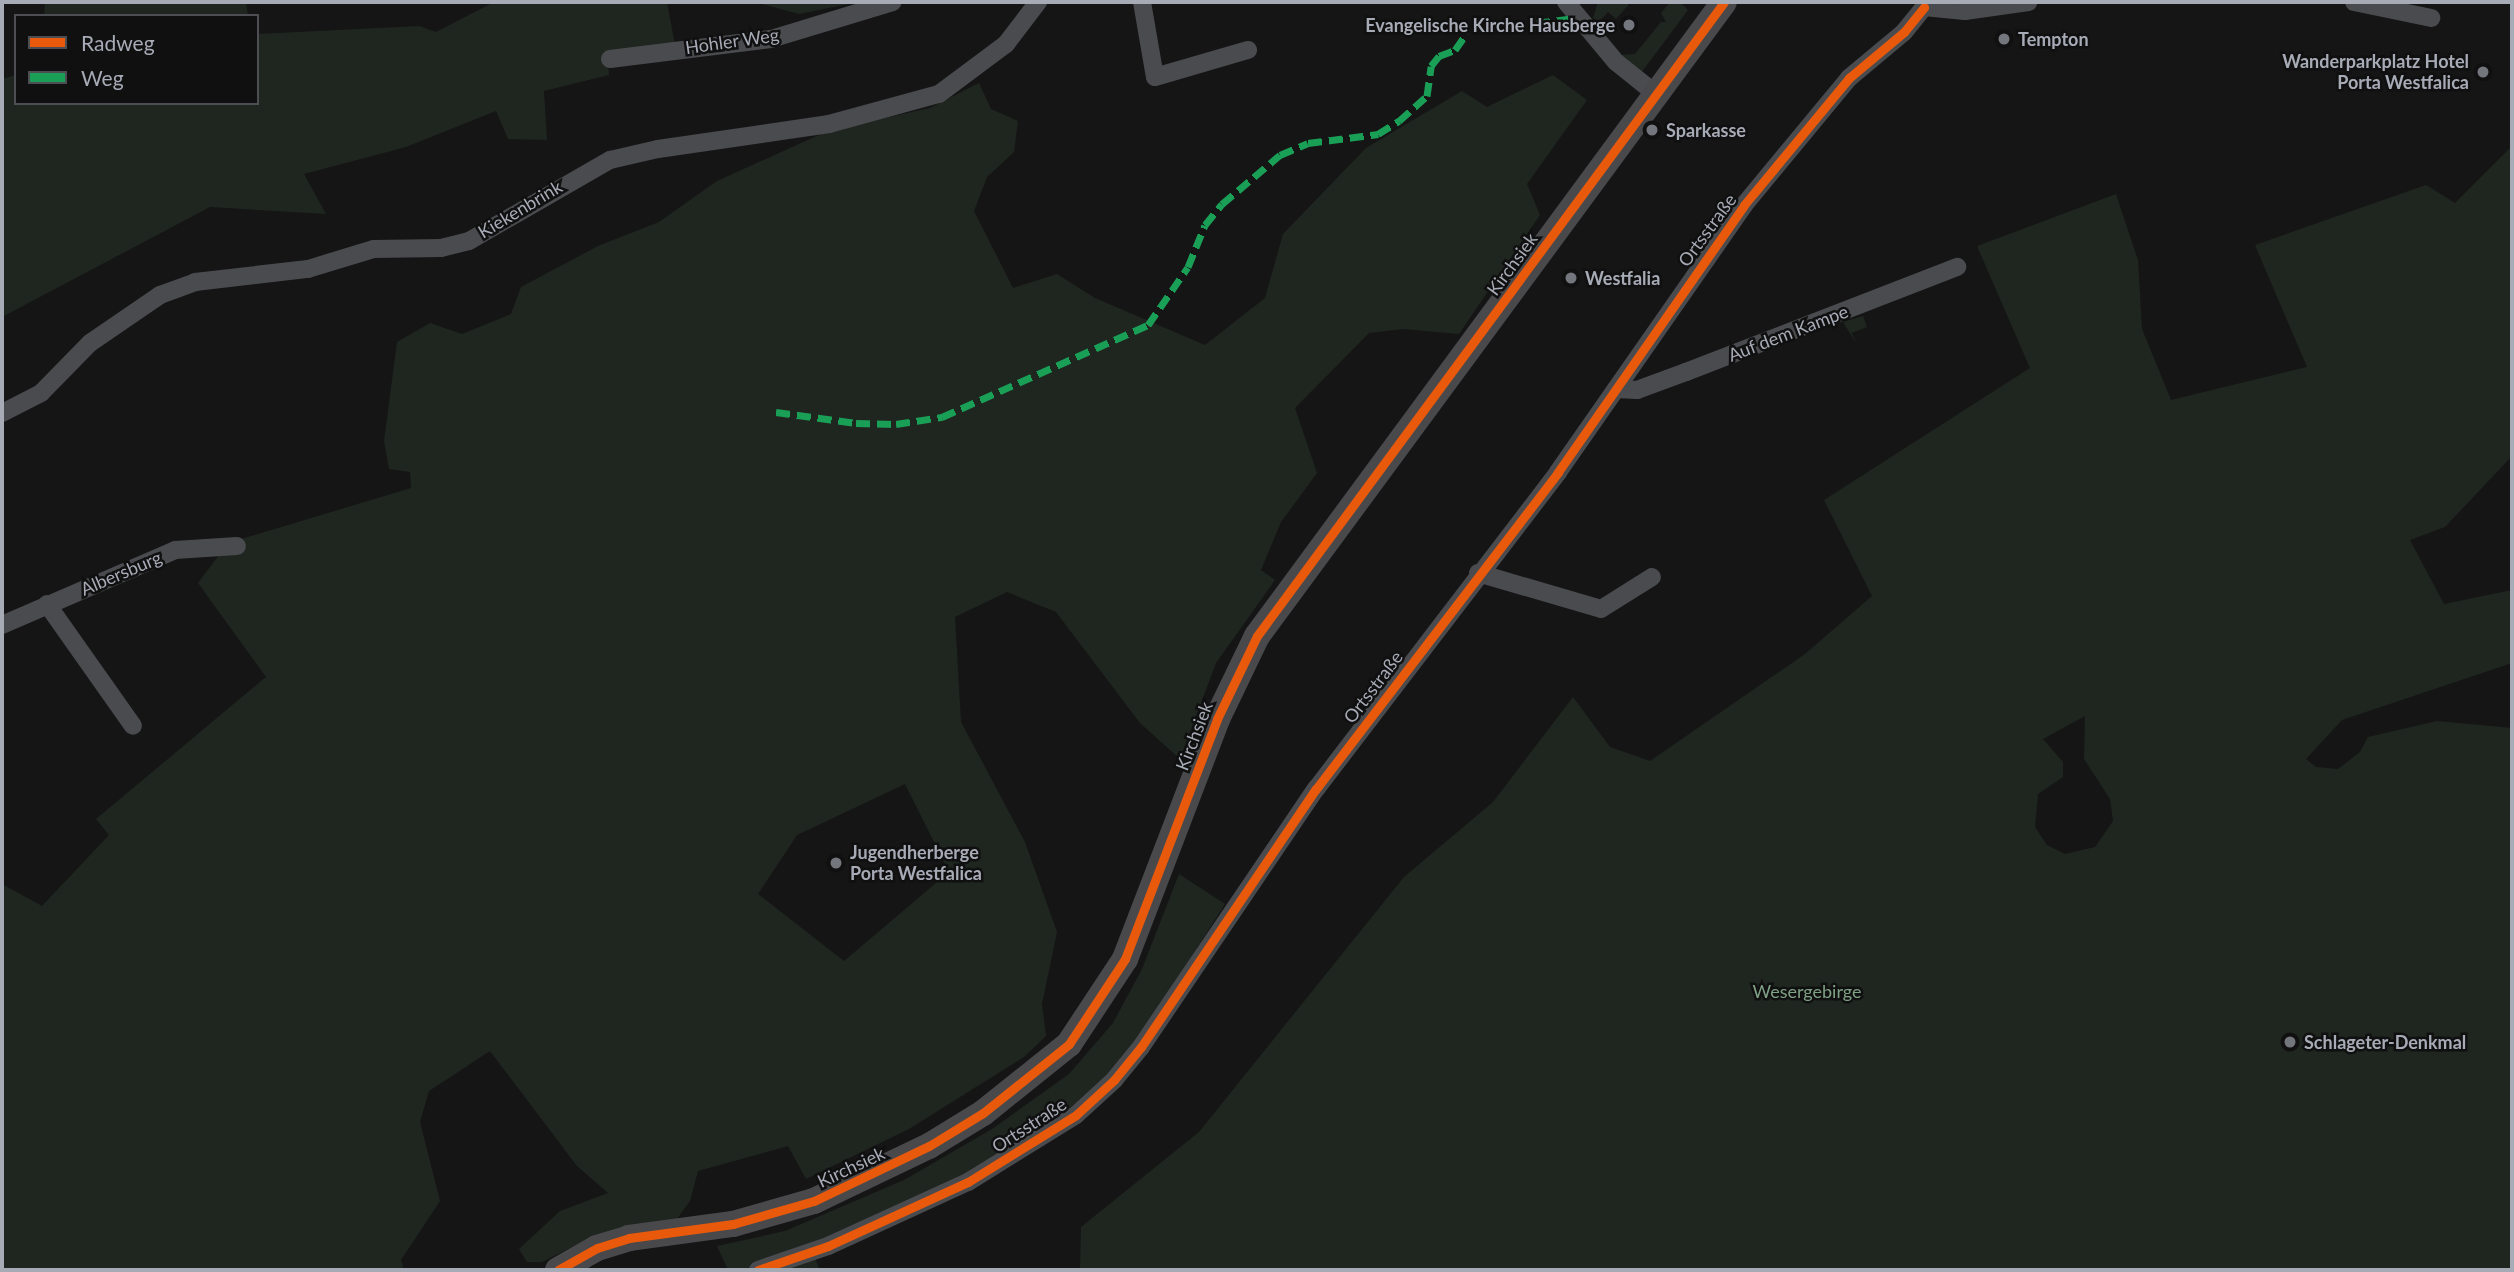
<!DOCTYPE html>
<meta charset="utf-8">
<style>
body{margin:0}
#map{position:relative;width:2514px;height:1272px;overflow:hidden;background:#151516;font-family:Lato,sans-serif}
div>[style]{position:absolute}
.green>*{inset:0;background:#1f2620}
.minor>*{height:18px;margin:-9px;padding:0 9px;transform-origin:9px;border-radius:9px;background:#4a4b4e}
.secondary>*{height:26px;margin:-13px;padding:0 13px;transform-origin:13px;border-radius:13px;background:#49494c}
.quiet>*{height:7px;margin-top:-3.5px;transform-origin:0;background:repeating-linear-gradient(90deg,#1a9f57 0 14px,transparent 0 21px)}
.cycleway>*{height:9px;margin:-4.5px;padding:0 4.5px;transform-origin:4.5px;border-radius:4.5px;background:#e8590c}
.dots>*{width:19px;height:19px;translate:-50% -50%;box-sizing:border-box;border:4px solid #101011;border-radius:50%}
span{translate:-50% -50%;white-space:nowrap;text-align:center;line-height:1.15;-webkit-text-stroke:5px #101011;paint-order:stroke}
.poi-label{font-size:18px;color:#a7abb6;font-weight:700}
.right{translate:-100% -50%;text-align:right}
.left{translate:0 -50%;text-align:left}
.street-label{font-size:18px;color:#a7abb6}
.park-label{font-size:18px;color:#7fa084}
.frame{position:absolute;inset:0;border:4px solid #a7abb6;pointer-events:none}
.legend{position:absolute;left:14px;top:14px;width:245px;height:91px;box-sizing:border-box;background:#101011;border:2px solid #4c4e53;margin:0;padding:9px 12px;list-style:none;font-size:21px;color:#a7abb6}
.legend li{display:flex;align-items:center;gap:14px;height:35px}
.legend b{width:35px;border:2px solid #4c4e53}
</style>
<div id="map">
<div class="green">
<i style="clip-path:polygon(45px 2px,246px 2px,248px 16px,44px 16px)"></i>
<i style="clip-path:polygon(494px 2px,667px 2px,675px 45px,607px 52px,609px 75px,544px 91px,547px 140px,508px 139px,496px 111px,406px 147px,304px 174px,326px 214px,210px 207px,2px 317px,2px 79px,16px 75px,16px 103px,257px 103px,257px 34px,419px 26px,436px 32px)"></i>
<i style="clip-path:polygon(726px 2px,858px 2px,799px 14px,762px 4px)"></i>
<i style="clip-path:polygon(1598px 2px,1631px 2px,1616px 19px,1608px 12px,1599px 22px,1593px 18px)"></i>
<i style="clip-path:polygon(1670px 2px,1680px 2px,1688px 10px,1641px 73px,1619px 55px,1635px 54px,1661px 22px,1666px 22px,1661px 13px)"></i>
<i style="clip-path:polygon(evenodd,1553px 75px,1587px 100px,1527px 184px,1540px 215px,1459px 334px,1403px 329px,1369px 333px,1295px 408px,1317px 473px,1281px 522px,1261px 570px,1275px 580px,1216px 663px,1180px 759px,1140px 723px,1056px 612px,1007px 592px,955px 617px,961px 722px,1025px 842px,1057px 932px,1042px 1004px,1046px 1036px,1024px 1057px,909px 1129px,806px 1179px,788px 1146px,698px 1171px,690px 1201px,677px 1219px,596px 1235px,542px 1262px,527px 1262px,519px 1249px,560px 1211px,608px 1193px,577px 1166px,490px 1051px,429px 1091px,420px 1122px,440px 1201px,401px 1260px,404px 1270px,2px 1270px,2px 884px,42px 906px,109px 835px,96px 819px,266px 677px,198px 583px,228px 543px,411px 488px,410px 472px,389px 469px,384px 441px,397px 342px,430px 323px,462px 334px,511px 314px,521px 287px,598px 246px,659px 222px,717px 181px,830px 130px,930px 108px,979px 83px,991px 109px,1018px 121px,1014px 152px,987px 177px,974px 211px,1013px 288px,1057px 274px,1095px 298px,1205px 345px,1265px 298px,1283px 234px,1366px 148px,1462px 91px,1487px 107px,1553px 75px,905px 784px,949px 872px,844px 961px,758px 894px,797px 835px,905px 784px)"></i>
<i style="clip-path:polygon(evenodd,2512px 146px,2512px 456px,2445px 527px,2410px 540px,2444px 604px,2512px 590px,2512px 663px,2342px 720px,2306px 759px,2316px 767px,2338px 769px,2360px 752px,2368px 737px,2437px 721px,2512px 728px,2512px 1270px,1080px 1270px,1081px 1227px,1199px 1132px,1404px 877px,1493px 802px,1573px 697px,1610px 747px,1650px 761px,1805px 654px,1872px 596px,1824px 500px,2030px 368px,1977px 246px,2116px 194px,2138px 260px,2142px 329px,2171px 400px,2307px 367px,2255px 245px,2426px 185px,2455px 203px,2512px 146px,2085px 716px,2084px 759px,2110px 799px,2113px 821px,2095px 847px,2065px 854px,2047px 845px,2035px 827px,2038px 794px,2063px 777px,2063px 762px,2043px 739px,2085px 716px)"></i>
<i style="clip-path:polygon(1863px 316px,1867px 327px,1852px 333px,1856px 343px,1843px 322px)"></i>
<i style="clip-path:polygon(1179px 874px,1225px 904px,1140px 1037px,1089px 1095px,995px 1161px,810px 1246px,742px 1270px,728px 1270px,717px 1246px,785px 1231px,904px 1180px,992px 1129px,1069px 1074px,1113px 1023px,1142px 969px)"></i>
<i style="clip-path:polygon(814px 1256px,820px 1270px,775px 1270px)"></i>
</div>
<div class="minor">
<i style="left:1142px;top:2px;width:76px;rotate:80.2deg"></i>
<i style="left:1155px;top:77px;width:97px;rotate:-16.2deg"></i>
<i style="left:1566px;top:2px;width:78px;rotate:50.2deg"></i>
<i style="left:1616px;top:62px;width:51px;rotate:38.7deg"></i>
<i style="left:2354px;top:2px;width:79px;rotate:11.7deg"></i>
<i style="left:1924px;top:7px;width:41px;rotate:5.6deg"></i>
<i style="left:1965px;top:11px;width:64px;rotate:-8.1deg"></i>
<i style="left:610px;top:59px;width:162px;rotate:-7.1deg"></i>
<i style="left:771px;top:39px;width:127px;rotate:-16.9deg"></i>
<i style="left:1616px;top:389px;width:21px;rotate:3deg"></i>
<i style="left:1637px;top:390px;width:52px;rotate:-20.2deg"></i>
<i style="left:1686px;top:372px;width:291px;rotate:-21.2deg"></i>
<i style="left:2px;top:413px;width:44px;rotate:-27.1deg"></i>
<i style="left:41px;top:393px;width:70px;rotate:-45.6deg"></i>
<i style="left:90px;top:343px;width:85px;rotate:-34.4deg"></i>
<i style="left:160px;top:295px;width:37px;rotate:-20deg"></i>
<i style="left:195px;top:282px;width:114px;rotate:-6.6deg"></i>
<i style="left:308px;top:269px;width:69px;rotate:-16.9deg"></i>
<i style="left:374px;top:249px;width:67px;rotate:-0.9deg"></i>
<i style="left:441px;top:248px;width:29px;rotate:-14deg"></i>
<i style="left:469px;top:241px;width:163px;rotate:-29.9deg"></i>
<i style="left:610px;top:160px;width:49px;rotate:-12.9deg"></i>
<i style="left:658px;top:149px;width:173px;rotate:-8.3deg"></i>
<i style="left:829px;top:124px;width:114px;rotate:-15.3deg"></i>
<i style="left:939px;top:94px;width:84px;rotate:-36.7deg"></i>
<i style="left:1006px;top:44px;width:53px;rotate:-52.7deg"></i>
<i style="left:1478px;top:573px;width:128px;rotate:16.3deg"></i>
<i style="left:1601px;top:609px;width:60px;rotate:-32.1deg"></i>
<i style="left:47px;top:604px;width:149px;rotate:54.8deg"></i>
<i style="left:2px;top:625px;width:189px;rotate:-23.4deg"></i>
<i style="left:175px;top:550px;width:62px;rotate:-3.7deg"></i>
<i style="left:758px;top:1270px;width:74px;rotate:-18.9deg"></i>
<i style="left:828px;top:1246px;width:154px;rotate:-24.6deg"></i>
<i style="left:968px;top:1182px;width:127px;rotate:-31.8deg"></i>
<i style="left:1076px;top:1115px;width:52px;rotate:-42.6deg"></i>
<i style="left:1114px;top:1080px;width:43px;rotate:-50.7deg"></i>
<i style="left:1141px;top:1047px;width:312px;rotate:-55.9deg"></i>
<i style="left:1316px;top:789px;width:399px;rotate:-52.6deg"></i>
<i style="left:1558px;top:472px;width:325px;rotate:-55.1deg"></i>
<i style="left:1744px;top:205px;width:165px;rotate:-50.4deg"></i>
<i style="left:1849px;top:78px;width:72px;rotate:-39.9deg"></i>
<i style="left:1904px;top:32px;width:32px;rotate:-51deg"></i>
</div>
<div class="secondary">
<i style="left:558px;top:1270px;width:45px;rotate:-29.4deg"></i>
<i style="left:597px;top:1248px;width:34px;rotate:-17deg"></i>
<i style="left:629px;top:1238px;width:105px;rotate:-7.7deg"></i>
<i style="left:733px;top:1224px;width:84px;rotate:-15.9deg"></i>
<i style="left:814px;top:1201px;width:127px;rotate:-25.6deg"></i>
<i style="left:929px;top:1146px;width:63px;rotate:-31.4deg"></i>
<i style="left:983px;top:1113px;width:110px;rotate:-38.7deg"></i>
<i style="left:1069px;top:1044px;width:102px;rotate:-56.6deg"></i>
<i style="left:1125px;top:959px;width:257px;rotate:-69deg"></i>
<i style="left:1217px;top:719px;width:92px;rotate:-64.3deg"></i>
<i style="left:1257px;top:636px;width:787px;rotate:-53.62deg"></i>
</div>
<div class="quiet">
<i style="left:1536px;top:23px;width:40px;rotate:-7.1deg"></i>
<i style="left:776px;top:412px;width:81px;rotate:7.8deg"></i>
<i style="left:856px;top:423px;width:40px;rotate:1.4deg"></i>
<i style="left:896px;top:424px;width:47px;rotate:-8.7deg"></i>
<i style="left:942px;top:417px;width:226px;rotate:-24.1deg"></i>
<i style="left:1148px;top:325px;width:70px;rotate:-55.4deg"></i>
<i style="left:1188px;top:267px;width:45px;rotate:-68deg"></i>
<i style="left:1205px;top:225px;width:27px;rotate:-51deg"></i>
<i style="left:1222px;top:204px;width:76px;rotate:-40.2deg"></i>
<i style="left:1280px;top:155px;width:30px;rotate:-23deg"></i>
<i style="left:1308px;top:143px;width:71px;rotate:-7.3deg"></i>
<i style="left:1378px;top:134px;width:25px;rotate:-32deg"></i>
<i style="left:1399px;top:121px;width:38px;rotate:-42deg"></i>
<i style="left:1427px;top:96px;width:30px;rotate:-82deg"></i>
<i style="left:1431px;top:66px;width:13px;rotate:-51deg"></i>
<i style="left:1439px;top:56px;width:17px;rotate:-21deg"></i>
<i style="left:1455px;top:50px;width:21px;rotate:-55deg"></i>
</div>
<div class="cycleway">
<i style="left:558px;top:1270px;width:45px;rotate:-29.4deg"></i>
<i style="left:597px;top:1248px;width:34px;rotate:-17deg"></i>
<i style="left:629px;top:1238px;width:105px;rotate:-7.7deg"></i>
<i style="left:733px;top:1224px;width:84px;rotate:-15.9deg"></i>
<i style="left:814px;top:1201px;width:127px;rotate:-25.6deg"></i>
<i style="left:929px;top:1146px;width:63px;rotate:-31.4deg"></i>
<i style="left:983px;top:1113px;width:110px;rotate:-38.7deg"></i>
<i style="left:1069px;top:1044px;width:102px;rotate:-56.6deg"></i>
<i style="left:1125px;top:959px;width:257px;rotate:-69deg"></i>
<i style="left:1217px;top:719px;width:92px;rotate:-64.3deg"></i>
<i style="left:1257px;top:636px;width:787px;rotate:-53.62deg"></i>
<i style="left:758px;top:1270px;width:74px;rotate:-18.9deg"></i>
<i style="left:828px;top:1246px;width:154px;rotate:-24.6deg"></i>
<i style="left:968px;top:1182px;width:127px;rotate:-31.8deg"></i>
<i style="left:1076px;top:1115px;width:52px;rotate:-42.6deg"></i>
<i style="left:1114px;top:1080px;width:43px;rotate:-50.7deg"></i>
<i style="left:1141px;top:1047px;width:312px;rotate:-55.9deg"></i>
<i style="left:1316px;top:789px;width:399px;rotate:-52.6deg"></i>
<i style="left:1558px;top:472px;width:325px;rotate:-55.1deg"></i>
<i style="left:1744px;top:205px;width:165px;rotate:-50.4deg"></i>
<i style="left:1849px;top:78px;width:72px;rotate:-39.9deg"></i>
<i style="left:1904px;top:32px;width:32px;rotate:-51deg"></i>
</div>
<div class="dots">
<i style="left:1629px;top:25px;background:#74767e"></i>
<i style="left:2004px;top:39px;background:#74767e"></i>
<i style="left:2483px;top:72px;background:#74767e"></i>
<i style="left:1652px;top:130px;background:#74767e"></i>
<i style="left:1571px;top:278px;background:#74767e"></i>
<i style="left:836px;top:863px;background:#74767e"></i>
<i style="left:2290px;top:1042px;background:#74767e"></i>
</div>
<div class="poi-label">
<span class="right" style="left:1615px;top:25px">Evangelische Kirche Hausberge</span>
<span class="left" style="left:2018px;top:39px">Tempton</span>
<span class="right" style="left:2469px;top:72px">Wanderparkplatz Hotel<br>Porta Westfalica</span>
<span class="left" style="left:1666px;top:130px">Sparkasse</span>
<span class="left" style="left:1585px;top:278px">Westfalia</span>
<span class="left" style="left:850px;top:863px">Jugendherberge<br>Porta Westfalica</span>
<span class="left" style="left:2304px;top:1042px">Schlageter-Denkmal</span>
</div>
<div class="street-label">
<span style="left:732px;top:41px;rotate:-8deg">Hohler Weg</span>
<span style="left:520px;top:209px;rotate:-31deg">Kiekenbrink</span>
<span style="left:1707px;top:230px;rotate:-54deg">Ortsstraße</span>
<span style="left:1512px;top:264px;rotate:-54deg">Kirchsiek</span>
<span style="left:1788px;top:333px;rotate:-21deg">Auf dem Kampe</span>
<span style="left:121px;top:573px;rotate:-23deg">Albersburg</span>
<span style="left:1373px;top:687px;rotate:-53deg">Ortsstraße</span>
<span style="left:1194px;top:736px;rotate:-69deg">Kirchsiek</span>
<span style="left:1029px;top:1125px;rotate:-33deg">Ortsstraße</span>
<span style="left:851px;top:1167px;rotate:-25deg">Kirchsiek</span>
</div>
<div class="park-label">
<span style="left:1807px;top:991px">Wesergebirge</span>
</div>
<div class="frame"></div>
<ul class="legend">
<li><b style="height:9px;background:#e8590c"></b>Radweg</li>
<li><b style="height:9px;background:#1a9f57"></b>Weg</li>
</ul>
</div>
